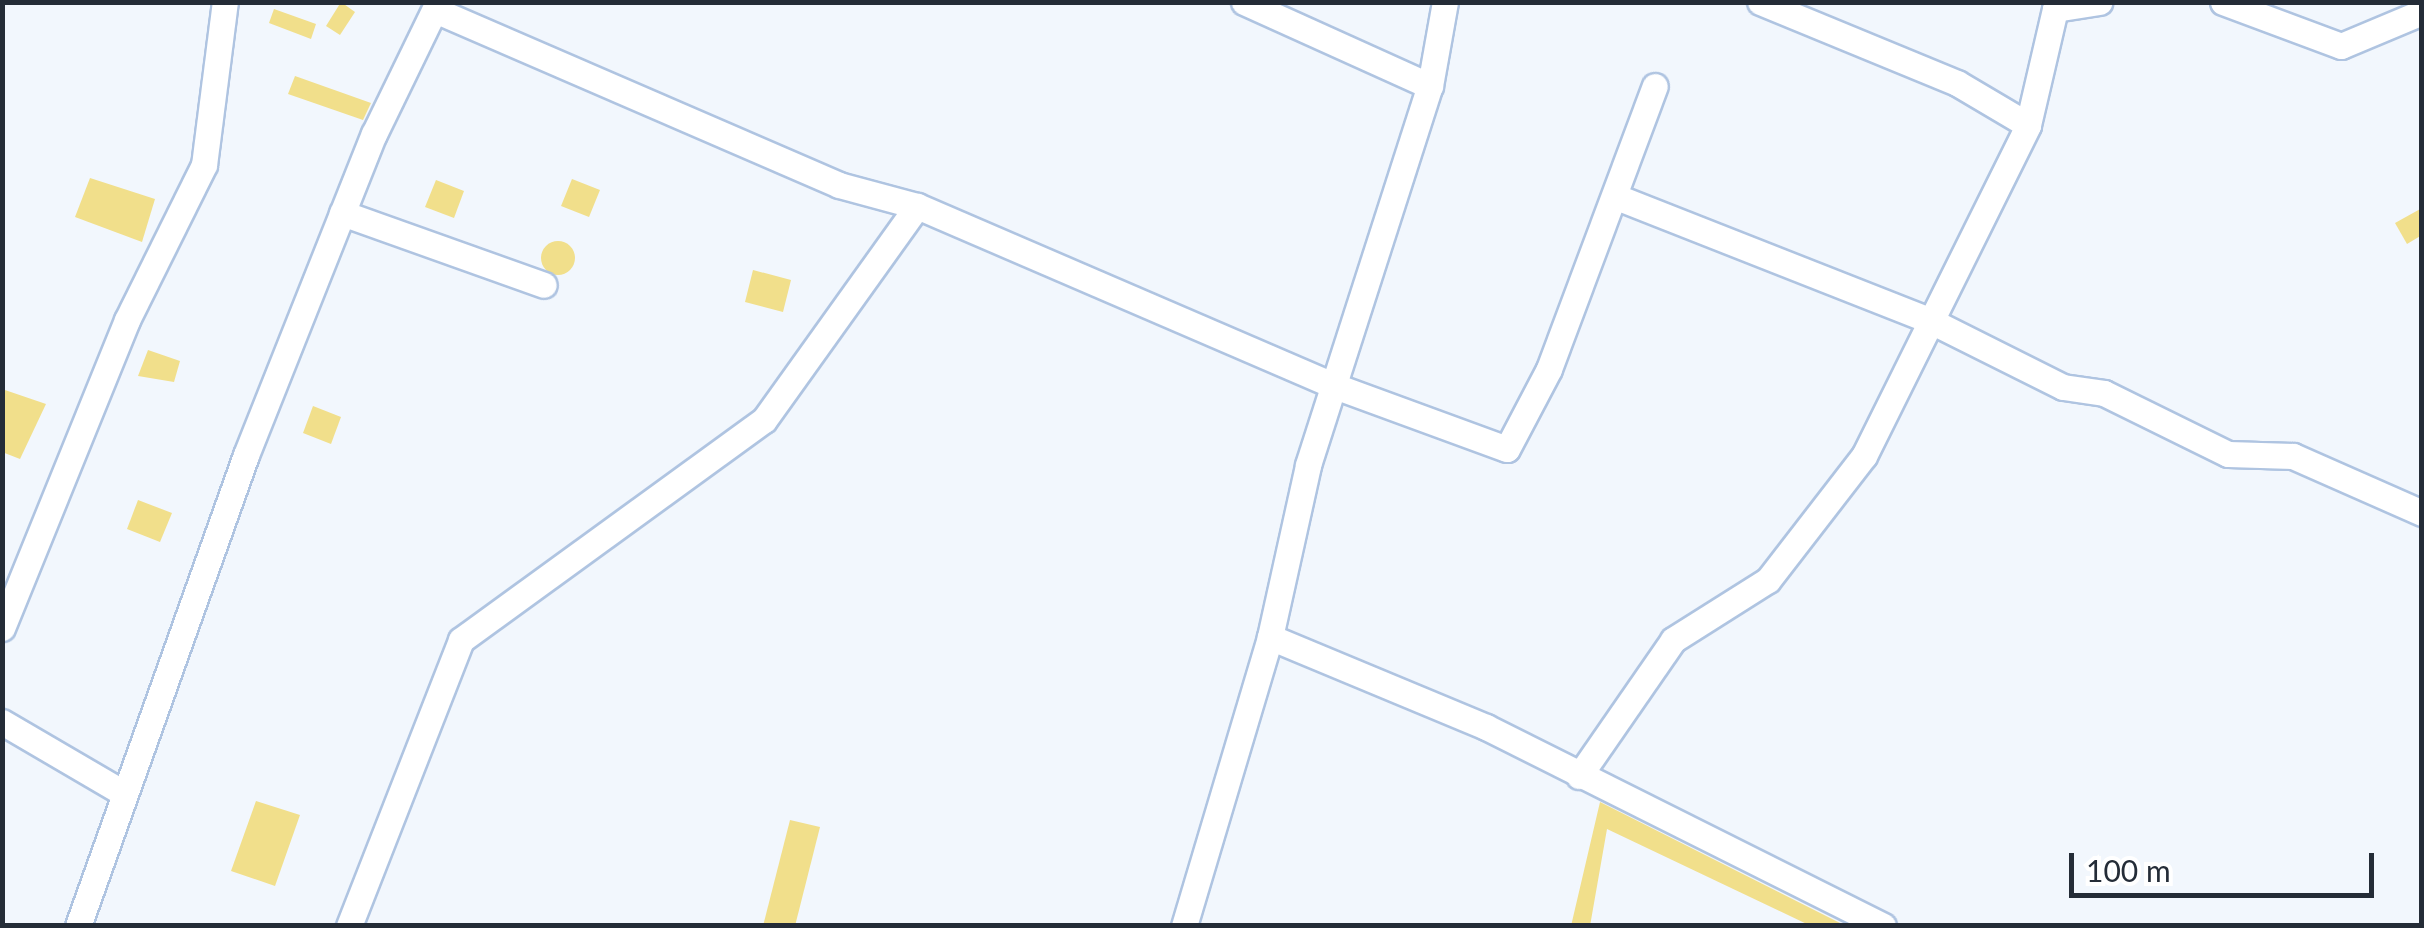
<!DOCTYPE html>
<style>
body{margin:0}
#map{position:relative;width:2424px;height:928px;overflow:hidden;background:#f2f7fd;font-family:Lato,sans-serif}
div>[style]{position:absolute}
.building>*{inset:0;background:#f1df8b}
.round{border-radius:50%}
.roads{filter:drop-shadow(2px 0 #afc4e1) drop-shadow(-2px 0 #afc4e1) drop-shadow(0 2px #afc4e1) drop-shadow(0 -2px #afc4e1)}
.street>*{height:25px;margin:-12.5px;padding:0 12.5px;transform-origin:12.5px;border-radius:12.5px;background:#fff}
span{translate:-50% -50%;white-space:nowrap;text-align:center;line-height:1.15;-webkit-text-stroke:10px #fff;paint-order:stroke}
.frame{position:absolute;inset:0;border:5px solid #242c37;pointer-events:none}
.scale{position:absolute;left:2069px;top:853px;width:305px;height:45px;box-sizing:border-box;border:5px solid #242c37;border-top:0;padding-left:12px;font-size:30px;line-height:35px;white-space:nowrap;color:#242c37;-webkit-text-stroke:8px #fff;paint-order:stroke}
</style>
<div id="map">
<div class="building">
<i style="clip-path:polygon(341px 2px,355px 12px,340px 35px,326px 26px)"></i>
<i style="clip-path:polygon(274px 9px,316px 24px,311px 39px,269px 23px)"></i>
<i style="clip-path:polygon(295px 76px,371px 103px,363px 120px,288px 94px)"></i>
<i style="clip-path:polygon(90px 178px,155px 199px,142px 242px,75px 217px)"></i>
<i style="clip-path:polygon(572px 179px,600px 190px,589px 217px,561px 206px)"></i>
<i style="clip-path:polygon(436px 180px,464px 191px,454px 218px,425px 207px)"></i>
<i style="clip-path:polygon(2422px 208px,2422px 235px,2407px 244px,2395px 223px)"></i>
<i class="round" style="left:541px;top:241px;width:34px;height:34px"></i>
<i style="clip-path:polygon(753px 270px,791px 280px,783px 312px,745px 302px)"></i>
<i style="clip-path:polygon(148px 350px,180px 361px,174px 382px,138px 376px)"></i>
<i style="clip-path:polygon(2px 389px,46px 404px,20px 459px,2px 452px)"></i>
<i style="clip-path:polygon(313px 406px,341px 417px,331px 444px,303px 433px)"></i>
<i style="clip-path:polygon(138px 500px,172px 513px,160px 542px,127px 529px)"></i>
<i style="clip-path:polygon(256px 801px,300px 815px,275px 886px,231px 871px)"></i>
<i style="clip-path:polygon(1600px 802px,1846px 926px,1811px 926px,1607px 829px,1590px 926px,1571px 926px)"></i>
<i style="clip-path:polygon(790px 820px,820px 827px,795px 926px,763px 926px)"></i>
</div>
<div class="roads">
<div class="street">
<i style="left:1244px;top:2px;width:204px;rotate:24.3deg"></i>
<i style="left:2223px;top:2px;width:126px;rotate:20.4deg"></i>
<i style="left:2341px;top:46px;width:88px;rotate:-22.8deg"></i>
<i style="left:435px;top:10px;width:440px;rotate:23.4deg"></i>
<i style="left:839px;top:185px;width:81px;rotate:15.1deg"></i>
<i style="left:917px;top:206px;width:452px;rotate:23.3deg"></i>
<i style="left:1332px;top:385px;width:186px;rotate:20.1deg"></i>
<i style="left:1507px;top:449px;width:90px;rotate:-62.3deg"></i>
<i style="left:1549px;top:369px;width:302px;rotate:-69.5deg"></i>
<i style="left:2028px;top:125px;width:119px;rotate:-76.9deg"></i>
<i style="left:2055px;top:9px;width:45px;rotate:-9deg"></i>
<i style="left:1619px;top:198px;width:338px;rotate:21.5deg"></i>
<i style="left:1933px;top:322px;width:145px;rotate:26.6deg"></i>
<i style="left:2063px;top:387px;width:41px;rotate:8.3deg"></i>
<i style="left:2104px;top:393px;width:138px;rotate:26.2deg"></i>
<i style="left:2228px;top:454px;width:65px;rotate:1.8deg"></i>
<i style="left:2293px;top:456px;width:141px;rotate:23.8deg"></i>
<i style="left:342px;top:213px;width:214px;rotate:19.6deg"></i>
<i style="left:2px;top:628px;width:332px;rotate:-67.9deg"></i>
<i style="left:127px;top:320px;width:173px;rotate:-63.6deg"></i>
<i style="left:204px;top:165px;width:164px;rotate:-82.7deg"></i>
<i style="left:1270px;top:637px;width:234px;rotate:22.6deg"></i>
<i style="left:1486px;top:727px;width:444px;rotate:26.6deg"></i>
<i style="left:2px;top:722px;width:137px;rotate:30.3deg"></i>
<i style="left:1579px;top:776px;width:165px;rotate:-55.3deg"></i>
<i style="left:1673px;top:640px;width:112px;rotate:-32.3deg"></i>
<i style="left:1768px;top:580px;width:157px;rotate:-52.3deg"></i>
<i style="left:1864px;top:456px;width:369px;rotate:-63.6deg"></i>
<i style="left:2028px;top:125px;width:82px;rotate:-149.4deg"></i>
<i style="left:1957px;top:83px;width:213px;rotate:-157.6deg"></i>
<i style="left:78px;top:926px;width:500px;rotate:-70.37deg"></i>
<i style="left:246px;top:455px;width:346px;rotate:-68.3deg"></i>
<i style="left:374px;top:134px;width:147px;rotate:-64.1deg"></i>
<i style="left:349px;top:926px;width:307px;rotate:-68.6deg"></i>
<i style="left:461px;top:640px;width:374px;rotate:-36deg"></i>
<i style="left:764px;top:420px;width:263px;rotate:-54.4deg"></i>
<i style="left:1184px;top:926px;width:302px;rotate:-73.4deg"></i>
<i style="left:1270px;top:637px;width:176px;rotate:-77.5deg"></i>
<i style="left:1308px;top:465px;width:398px;rotate:-72.2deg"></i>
<i style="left:1430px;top:86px;width:85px;rotate:-79.9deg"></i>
</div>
</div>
<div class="frame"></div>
<div class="scale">100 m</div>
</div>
